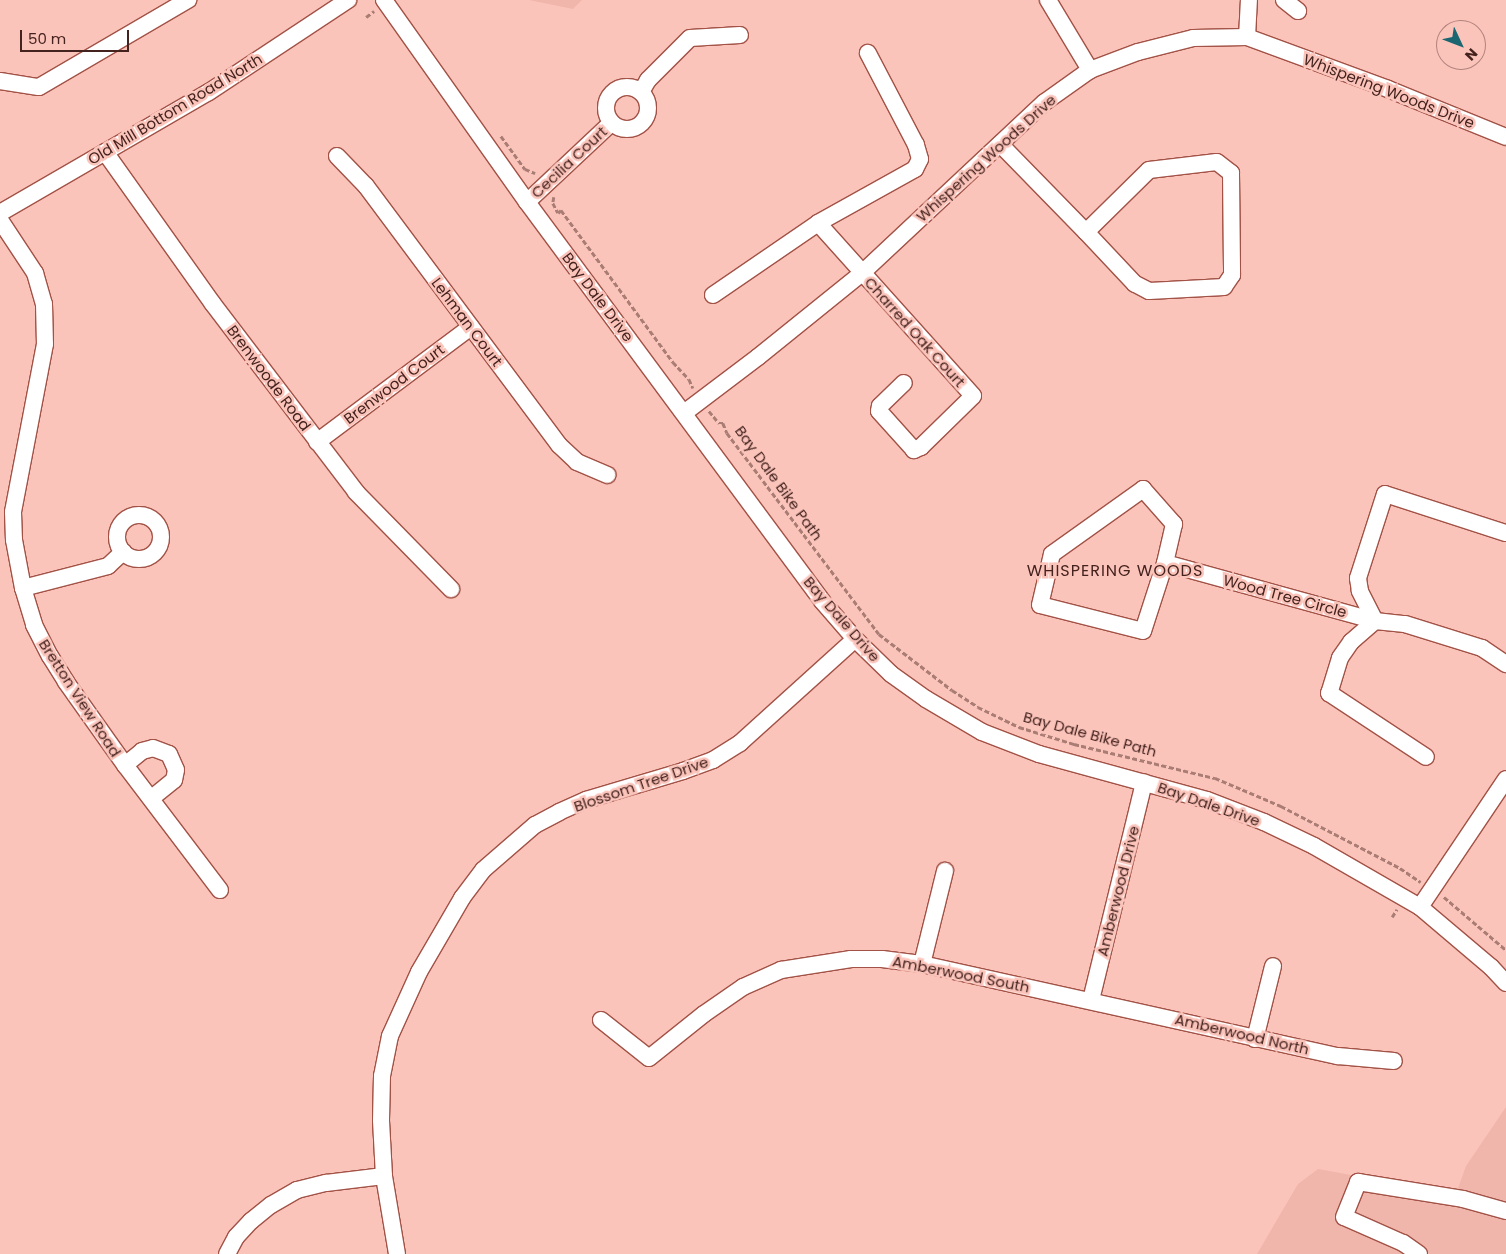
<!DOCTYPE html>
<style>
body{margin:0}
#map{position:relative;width:1506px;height:1254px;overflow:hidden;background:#fbc4bb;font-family:Poppins,sans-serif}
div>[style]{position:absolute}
.built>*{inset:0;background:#f0b5ab}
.path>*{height:2.5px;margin-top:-1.25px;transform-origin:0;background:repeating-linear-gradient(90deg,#a97c74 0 5px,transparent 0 7.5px)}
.roads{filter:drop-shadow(1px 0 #a25246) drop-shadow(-1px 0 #a25246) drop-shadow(0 1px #a25246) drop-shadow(0 -1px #a25246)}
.minor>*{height:16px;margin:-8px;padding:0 8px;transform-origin:8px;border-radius:8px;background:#fff}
.minor>.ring{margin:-8px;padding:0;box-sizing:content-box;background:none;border:16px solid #fff;border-radius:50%}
span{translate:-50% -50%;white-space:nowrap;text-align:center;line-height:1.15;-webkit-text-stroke:5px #fbc4bb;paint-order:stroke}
.street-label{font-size:15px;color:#44221d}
.neighbourhood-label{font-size:16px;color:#44221d;letter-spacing:1px}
.north{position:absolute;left:1436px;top:20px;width:50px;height:50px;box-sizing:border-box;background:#fbc4bb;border:1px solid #b2837c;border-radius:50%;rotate:133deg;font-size:14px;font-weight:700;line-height:20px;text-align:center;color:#44221d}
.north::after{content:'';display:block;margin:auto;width:18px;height:22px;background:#1b6671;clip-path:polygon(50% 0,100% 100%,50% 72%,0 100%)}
.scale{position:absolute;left:20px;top:30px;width:109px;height:22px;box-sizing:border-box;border:2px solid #44221d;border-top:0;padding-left:6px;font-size:15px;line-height:18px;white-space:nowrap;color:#44221d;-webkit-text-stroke:4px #fbc4bb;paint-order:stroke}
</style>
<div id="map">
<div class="built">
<i style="clip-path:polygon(529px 0,582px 0,573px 9px)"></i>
<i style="clip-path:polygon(1506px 1107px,1506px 1254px,1257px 1254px,1298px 1184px,1318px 1169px,1456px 1194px,1466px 1166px)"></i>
</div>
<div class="path">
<i style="left:366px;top:17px;width:10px;rotate:-37deg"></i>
<i style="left:501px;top:136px;width:41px;rotate:54deg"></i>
<i style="left:525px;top:169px;width:11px;rotate:22deg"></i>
<i style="left:554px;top:197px;width:6px;rotate:99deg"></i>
<i style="left:553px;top:203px;width:11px;rotate:63deg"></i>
<i style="left:558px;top:213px;width:4px;rotate:-45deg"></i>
<i style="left:561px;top:210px;width:189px;rotate:53.6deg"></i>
<i style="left:673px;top:362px;width:23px;rotate:47deg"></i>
<i style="left:689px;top:379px;width:10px;rotate:66deg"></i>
<i style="left:709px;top:411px;width:16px;rotate:50deg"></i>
<i style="left:719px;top:423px;width:4px"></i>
<i style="left:723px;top:423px;width:11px;rotate:68deg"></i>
<i style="left:727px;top:433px;width:252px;rotate:52.9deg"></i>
<i style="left:879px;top:634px;width:92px;rotate:37.5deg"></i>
<i style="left:952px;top:690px;width:31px;rotate:33deg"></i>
<i style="left:978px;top:707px;width:46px;rotate:26deg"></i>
<i style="left:1019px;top:727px;width:58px;rotate:17.2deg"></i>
<i style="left:1074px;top:744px;width:145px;rotate:13.6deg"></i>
<i style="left:1215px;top:778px;width:72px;rotate:23deg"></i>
<i style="left:1281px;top:806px;width:134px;rotate:27.5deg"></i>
<i style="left:1400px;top:868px;width:25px;rotate:34deg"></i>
<i style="left:1444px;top:897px;width:82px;rotate:40.5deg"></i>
<i style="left:1392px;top:917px;width:9px;rotate:-58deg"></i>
</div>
<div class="roads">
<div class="minor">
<i style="left:384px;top:0;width:247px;rotate:54.7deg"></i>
<i style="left:527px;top:202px;width:496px;rotate:53.5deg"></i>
<i style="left:822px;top:601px;width:50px;rotate:49deg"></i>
<i style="left:855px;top:639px;width:50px;rotate:44.2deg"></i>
<i style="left:891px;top:674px;width:43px;rotate:35.5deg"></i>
<i style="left:926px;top:699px;width:65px;rotate:30.5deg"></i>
<i style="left:982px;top:732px;width:61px;rotate:21.1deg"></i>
<i style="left:1039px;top:754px;width:174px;rotate:15.3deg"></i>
<i style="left:1207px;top:800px;width:61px;rotate:21.1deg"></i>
<i style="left:1264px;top:822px;width:55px;rotate:25.6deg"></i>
<i style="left:1314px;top:846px;width:122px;rotate:29.9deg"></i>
<i style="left:1420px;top:907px;width:93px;rotate:40.2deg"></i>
<i style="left:1491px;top:967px;width:22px;rotate:47deg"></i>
<i style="left:1048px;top:0;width:82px;rotate:59deg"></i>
<i style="left:1284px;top:0;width:18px;rotate:38deg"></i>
<i style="left:1247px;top:37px;width:37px;rotate:-87deg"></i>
<i style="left:0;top:81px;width:39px;rotate:9deg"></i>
<i style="left:39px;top:87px;width:173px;rotate:-30.3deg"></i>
<i class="ring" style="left:606px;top:87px;width:26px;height:26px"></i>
<i style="left:641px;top:92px;width:14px;rotate:-60deg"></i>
<i style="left:648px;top:80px;width:59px;rotate:-45deg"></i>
<i style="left:690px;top:38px;width:50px;rotate:-3.4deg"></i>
<i style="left:1000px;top:144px;width:123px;rotate:45.7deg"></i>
<i style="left:1086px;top:232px;width:88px;rotate:-44.5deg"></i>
<i style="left:1149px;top:170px;width:68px;rotate:-6.7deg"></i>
<i style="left:1217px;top:162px;width:18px;rotate:38deg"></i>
<i style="left:1231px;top:173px;width:102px;rotate:89.4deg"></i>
<i style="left:1232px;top:275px;width:14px;rotate:124deg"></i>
<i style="left:1224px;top:287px;width:75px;rotate:176.9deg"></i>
<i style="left:1149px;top:291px;width:16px;rotate:-153deg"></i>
<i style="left:1135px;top:284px;width:71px;rotate:-133.3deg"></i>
<i style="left:105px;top:152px;width:186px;rotate:54.6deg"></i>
<i style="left:213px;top:304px;width:236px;rotate:52.7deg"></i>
<i style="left:356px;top:492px;width:136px;rotate:45.6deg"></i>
<i style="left:337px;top:156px;width:42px;rotate:46deg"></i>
<i style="left:366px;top:186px;width:323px;rotate:53.3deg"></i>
<i style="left:559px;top:445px;width:25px;rotate:43deg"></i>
<i style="left:577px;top:462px;width:33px;rotate:23deg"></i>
<i style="left:527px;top:202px;width:115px;rotate:-43.2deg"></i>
<i style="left:0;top:213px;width:241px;rotate:-30.1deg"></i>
<i style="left:209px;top:92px;width:167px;rotate:-33.5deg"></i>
<i style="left:0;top:220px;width:64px;rotate:56.6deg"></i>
<i style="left:35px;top:273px;width:32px;rotate:74deg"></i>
<i style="left:44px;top:304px;width:40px;rotate:88.6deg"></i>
<i style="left:45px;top:344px;width:171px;rotate:100.8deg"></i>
<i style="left:13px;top:512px;width:28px;rotate:88deg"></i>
<i style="left:14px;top:540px;width:49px;rotate:79.4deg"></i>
<i style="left:23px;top:588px;width:39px;rotate:73deg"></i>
<i style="left:34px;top:625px;width:35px;rotate:63deg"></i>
<i style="left:50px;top:656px;width:31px;rotate:58deg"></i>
<i style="left:66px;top:682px;width:102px;rotate:54.6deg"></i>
<i style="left:125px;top:765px;width:157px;rotate:52.8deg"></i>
<i style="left:818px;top:223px;width:232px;rotate:48.1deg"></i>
<i style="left:973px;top:396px;width:73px;rotate:135.6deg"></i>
<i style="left:921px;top:447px;width:8px;rotate:157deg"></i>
<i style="left:914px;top:450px;width:52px;rotate:-131.9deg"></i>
<i style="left:879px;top:411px;width:5px;rotate:-79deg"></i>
<i style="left:880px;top:406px;width:33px;rotate:-44deg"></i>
<i style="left:713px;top:295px;width:127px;rotate:-34.4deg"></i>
<i style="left:818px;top:223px;width:111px;rotate:-29.1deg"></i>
<i style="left:915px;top:169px;width:11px;rotate:-63deg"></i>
<i style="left:920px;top:159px;width:15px;rotate:-106deg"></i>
<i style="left:916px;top:145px;width:104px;rotate:-117.6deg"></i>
<i style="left:684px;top:413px;width:93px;rotate:-37.1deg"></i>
<i style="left:758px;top:357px;width:134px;rotate:-38.9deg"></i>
<i style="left:862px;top:273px;width:250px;rotate:-43.1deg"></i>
<i style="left:1045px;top:102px;width:55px;rotate:-35.4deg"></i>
<i style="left:1090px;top:70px;width:51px;rotate:-20.6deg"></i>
<i style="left:1138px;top:52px;width:57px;rotate:-14.3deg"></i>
<i style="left:1193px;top:38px;width:54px;rotate:-1.1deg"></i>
<i style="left:1247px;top:37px;width:150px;rotate:20.2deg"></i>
<i style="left:1388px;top:89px;width:127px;rotate:22.1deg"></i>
<i style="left:317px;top:442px;width:192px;rotate:-36.8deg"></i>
<i class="ring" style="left:117px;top:515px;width:28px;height:28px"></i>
<i style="left:1165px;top:563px;width:71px;rotate:107.9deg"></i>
<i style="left:1143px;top:631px;width:106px;rotate:-165.8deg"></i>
<i style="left:1040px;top:605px;width:52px;rotate:-76.8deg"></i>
<i style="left:1052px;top:554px;width:112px;rotate:-35.5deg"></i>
<i style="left:1143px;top:489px;width:47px;rotate:48.5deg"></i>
<i style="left:1174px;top:524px;width:40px;rotate:103deg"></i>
<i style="left:1165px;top:563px;width:218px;rotate:15.4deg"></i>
<i style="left:1375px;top:621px;width:30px;rotate:6deg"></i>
<i style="left:1405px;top:624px;width:81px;rotate:17.3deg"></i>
<i style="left:1482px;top:648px;width:29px;rotate:34deg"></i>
<i style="left:23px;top:588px;width:88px;rotate:-14.5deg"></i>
<i style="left:108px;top:566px;width:21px;rotate:-43deg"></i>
<i style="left:1375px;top:621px;width:34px;rotate:-117deg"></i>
<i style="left:1360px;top:591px;width:13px;rotate:-99deg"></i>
<i style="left:1358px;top:578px;width:88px;rotate:-72.2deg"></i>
<i style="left:1385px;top:494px;width:127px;rotate:17.9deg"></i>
<i style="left:1375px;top:621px;width:32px;rotate:139deg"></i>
<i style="left:1351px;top:642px;width:19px;rotate:125deg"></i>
<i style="left:1340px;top:658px;width:37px;rotate:107deg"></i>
<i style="left:1329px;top:693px;width:116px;rotate:33.4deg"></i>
<i style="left:125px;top:765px;width:22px;rotate:-39deg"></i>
<i style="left:142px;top:751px;width:11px;rotate:-15deg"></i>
<i style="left:153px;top:748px;width:17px;rotate:21deg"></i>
<i style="left:169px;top:754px;width:17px;rotate:66deg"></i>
<i style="left:176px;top:770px;width:10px;rotate:101deg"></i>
<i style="left:174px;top:780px;width:28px;rotate:141deg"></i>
<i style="left:1420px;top:907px;width:154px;rotate:-56.1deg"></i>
<i style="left:922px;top:964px;width:96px;rotate:-76.1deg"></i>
<i style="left:1091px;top:1000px;width:224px;rotate:-76.3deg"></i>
<i style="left:601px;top:1020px;width:61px;rotate:38.4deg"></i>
<i style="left:649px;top:1058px;width:70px;rotate:-38.7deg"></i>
<i style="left:704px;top:1014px;width:47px;rotate:-34.7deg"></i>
<i style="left:743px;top:987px;width:42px;rotate:-24.1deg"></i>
<i style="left:781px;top:970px;width:71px;rotate:-8.9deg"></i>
<i style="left:851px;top:959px;width:31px"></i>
<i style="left:882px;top:959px;width:40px;rotate:7.1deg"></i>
<i style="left:922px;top:964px;width:426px;rotate:12.5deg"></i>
<i style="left:1338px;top:1056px;width:56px;rotate:5.1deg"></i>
<i style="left:1255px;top:1039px;width:75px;rotate:-76.1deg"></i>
<i style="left:227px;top:1254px;width:19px;rotate:-62deg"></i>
<i style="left:236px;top:1237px;width:22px;rotate:-47deg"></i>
<i style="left:251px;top:1221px;width:26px;rotate:-39deg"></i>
<i style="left:271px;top:1205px;width:30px;rotate:-30deg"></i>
<i style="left:297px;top:1190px;width:30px;rotate:-14deg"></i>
<i style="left:326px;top:1183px;width:58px;rotate:-6.9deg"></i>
<i style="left:397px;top:1254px;width:79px;rotate:-99.5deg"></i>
<i style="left:384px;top:1176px;width:56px;rotate:-93.1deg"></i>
<i style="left:381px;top:1120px;width:44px;rotate:-88.7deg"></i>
<i style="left:382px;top:1076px;width:41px;rotate:-78.7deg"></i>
<i style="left:390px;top:1036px;width:70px;rotate:-65.6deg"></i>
<i style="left:419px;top:972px;width:86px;rotate:-59.8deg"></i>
<i style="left:462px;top:898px;width:35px;rotate:-53deg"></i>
<i style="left:483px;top:870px;width:69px;rotate:-40.9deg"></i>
<i style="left:535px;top:825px;width:27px;rotate:-28deg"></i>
<i style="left:559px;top:812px;width:30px;rotate:-24deg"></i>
<i style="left:586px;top:800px;width:101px;rotate:-16.6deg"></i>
<i style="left:683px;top:771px;width:32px;rotate:-20deg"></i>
<i style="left:713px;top:760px;width:32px;rotate:-32deg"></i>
<i style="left:740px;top:743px;width:155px;rotate:-42.1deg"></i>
<i style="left:1419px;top:1254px;width:19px;rotate:-145deg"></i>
<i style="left:1403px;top:1243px;width:64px;rotate:-156.2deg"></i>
<i style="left:1344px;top:1217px;width:38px;rotate:-68deg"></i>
<i style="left:1358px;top:1182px;width:106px;rotate:9.2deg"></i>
<i style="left:1463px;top:1199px;width:45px;rotate:15.6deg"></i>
</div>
</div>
<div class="street-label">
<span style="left:1389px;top:91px;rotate:21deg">Whispering Woods Drive</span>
<span style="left:175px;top:109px;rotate:-31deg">Old Mill Bottom Road North</span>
<span style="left:986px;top:158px;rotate:-42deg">Whispering Woods Drive</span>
<span style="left:569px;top:162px;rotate:-43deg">Cecilia Court</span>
<span style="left:598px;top:297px;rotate:53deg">Bay Dale Drive</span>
<span style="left:467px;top:322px;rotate:53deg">Lehman Court</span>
<span style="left:915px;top:332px;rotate:48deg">Charred Oak Court</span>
<span style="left:269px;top:378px;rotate:53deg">Brenwoode Road</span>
<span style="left:394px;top:384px;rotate:-37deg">Brenwood Court</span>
<span style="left:779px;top:483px;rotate:54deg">Bay Dale Bike Path</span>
<span style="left:1285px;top:596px;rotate:15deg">Wood Tree Circle</span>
<span style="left:842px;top:619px;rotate:49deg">Bay Dale Drive</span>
<span style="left:80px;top:698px;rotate:57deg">Bretton View Road</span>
<span style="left:1090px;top:734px;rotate:15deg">Bay Dale Bike Path</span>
<span style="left:641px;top:784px;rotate:-19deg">Blossom Tree Drive</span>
<span style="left:1209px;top:804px;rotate:19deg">Bay Dale Drive</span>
<span style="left:1118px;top:891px;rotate:-76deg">Amberwood Drive</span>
<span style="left:961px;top:974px;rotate:11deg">Amberwood South</span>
<span style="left:1242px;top:1034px;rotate:13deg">Amberwood North</span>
</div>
<div class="neighbourhood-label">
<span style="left:1115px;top:571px">WHISPERING WOODS</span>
</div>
<div class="north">N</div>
<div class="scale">50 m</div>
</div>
